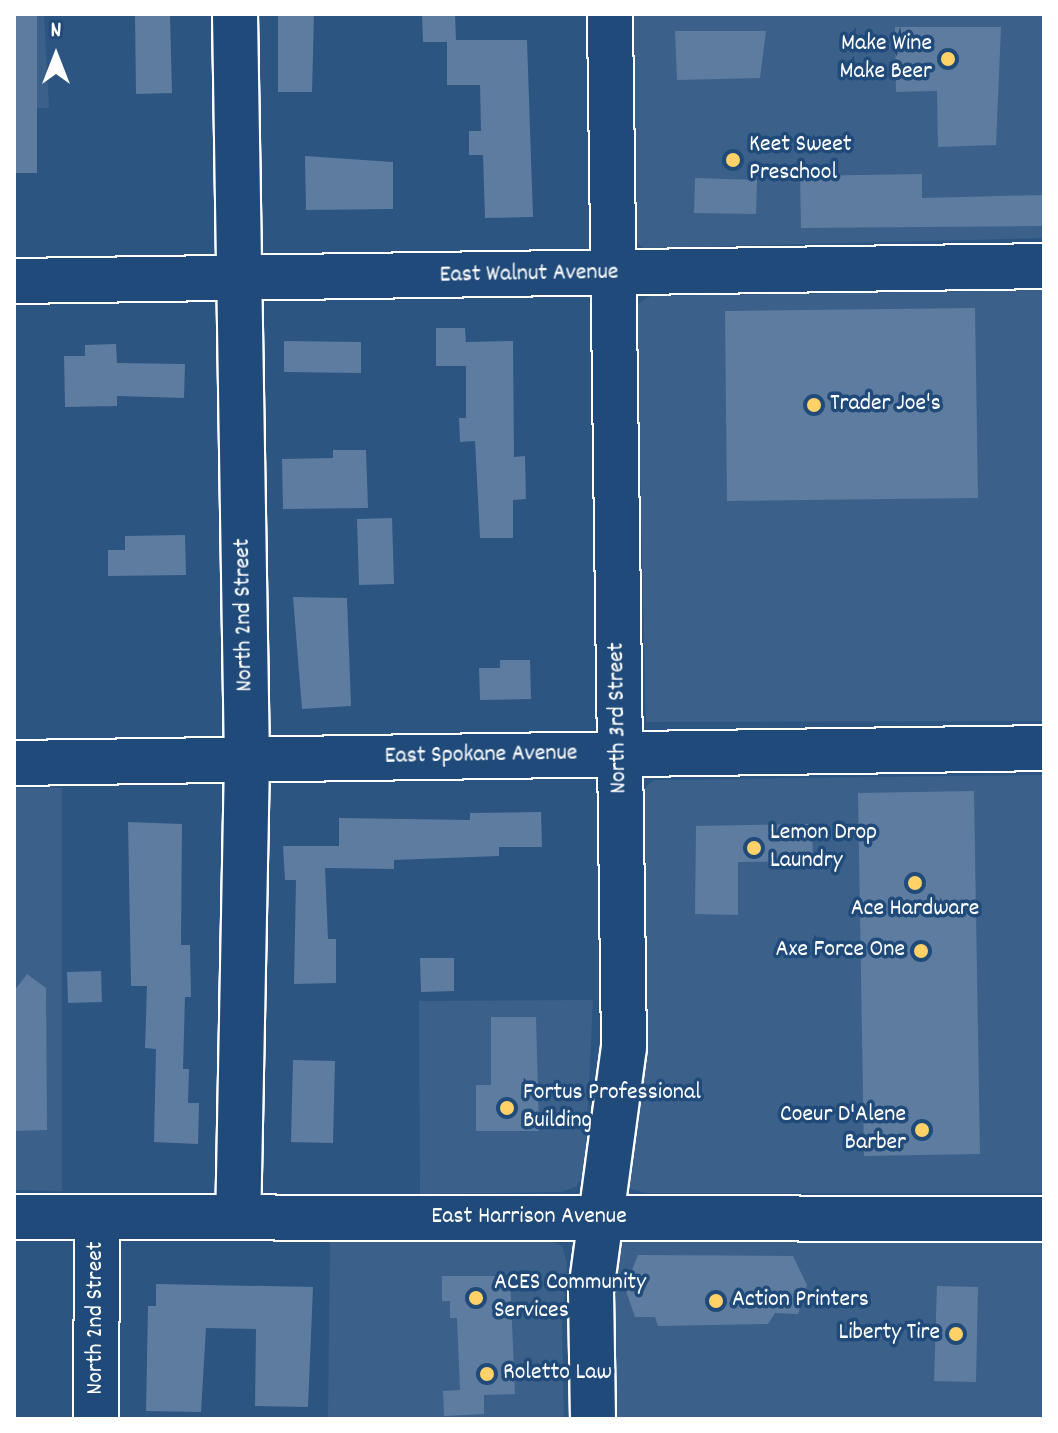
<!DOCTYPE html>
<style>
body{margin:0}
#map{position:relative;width:1058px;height:1433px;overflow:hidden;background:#2c5582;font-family:Dekko,sans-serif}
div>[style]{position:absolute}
.built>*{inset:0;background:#3b618b}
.building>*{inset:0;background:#5e7c9f}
.roads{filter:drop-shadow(2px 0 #fff) drop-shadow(-2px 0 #fff) drop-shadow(0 2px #fff) drop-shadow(0 -2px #fff)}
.minor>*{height:44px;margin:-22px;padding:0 22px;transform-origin:22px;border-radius:22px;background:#1f4a7a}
.major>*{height:44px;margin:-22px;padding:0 22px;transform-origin:22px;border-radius:22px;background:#1f4a7a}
.dots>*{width:22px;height:22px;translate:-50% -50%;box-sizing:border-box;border:4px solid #1f4a7a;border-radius:50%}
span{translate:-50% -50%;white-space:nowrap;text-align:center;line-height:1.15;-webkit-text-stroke:7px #1f4a7a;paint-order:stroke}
.poi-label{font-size:24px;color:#fff}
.right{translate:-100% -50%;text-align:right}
.left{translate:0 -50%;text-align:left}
.street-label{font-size:24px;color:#fff}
.frame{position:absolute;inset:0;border:16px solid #fff;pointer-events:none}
.north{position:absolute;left:16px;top:16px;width:80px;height:80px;-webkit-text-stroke:6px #1f4a7a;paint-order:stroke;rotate:0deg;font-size:22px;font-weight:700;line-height:32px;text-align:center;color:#fff}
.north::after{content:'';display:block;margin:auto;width:28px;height:36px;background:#fff;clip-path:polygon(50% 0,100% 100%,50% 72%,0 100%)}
</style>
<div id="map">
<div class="built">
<i style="clip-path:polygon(14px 14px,44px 14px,49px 108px,14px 109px)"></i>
<i style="clip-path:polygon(630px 14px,1044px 14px,1044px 238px,643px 248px,633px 239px)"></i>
<i style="clip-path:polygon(1044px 290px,1044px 721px,646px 722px,636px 305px,650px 296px)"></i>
<i style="clip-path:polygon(1044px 775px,1044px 1193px,646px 1193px,631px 1189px,627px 1177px,643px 1068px,642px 797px,647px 785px,655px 780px)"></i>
<i style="clip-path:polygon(14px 788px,62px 788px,62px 1191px,14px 1190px)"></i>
<i style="clip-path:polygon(593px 1000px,585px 1172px,576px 1187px,560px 1192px,420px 1194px,419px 1001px)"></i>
<i style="clip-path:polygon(330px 1239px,546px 1239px,562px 1246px,567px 1263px,562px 1326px,564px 1418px,328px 1419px)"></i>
<i style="clip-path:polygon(623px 1240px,1044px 1243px,1044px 1419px,607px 1419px,607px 1315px)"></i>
</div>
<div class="building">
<i style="clip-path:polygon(14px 14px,37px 14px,37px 173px,14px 173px)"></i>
<i style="clip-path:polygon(135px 14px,170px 14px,172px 93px,136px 94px)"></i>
<i style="clip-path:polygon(278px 14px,314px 14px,312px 92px,278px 92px)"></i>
<i style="clip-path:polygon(422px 14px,455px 14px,456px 40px,527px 40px,533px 217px,485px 218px,483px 155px,469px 155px,469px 131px,481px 131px,480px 85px,447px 85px,447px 42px,423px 42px)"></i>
<i style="clip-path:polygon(895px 27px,1001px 27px,996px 145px,938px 147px,937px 91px,896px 92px)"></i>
<i style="clip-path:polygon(675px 31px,766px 31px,760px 78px,677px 80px)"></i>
<i style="clip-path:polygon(305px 156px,393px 162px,393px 209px,306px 210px)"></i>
<i style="clip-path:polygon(922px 174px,922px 198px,1042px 195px,1042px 226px,801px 228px,800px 176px)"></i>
<i style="clip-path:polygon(695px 178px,757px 180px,756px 214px,694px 213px)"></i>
<i style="clip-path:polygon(975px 308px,978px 498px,727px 501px,725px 311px)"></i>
<i style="clip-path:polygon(436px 328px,465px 328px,466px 342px,513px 341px,514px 457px,525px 456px,526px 499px,513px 500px,513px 538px,480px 538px,475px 441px,460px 442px,459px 418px,466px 418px,466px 366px,436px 366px)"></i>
<i style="clip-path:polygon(284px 341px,361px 342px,361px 373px,284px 372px)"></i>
<i style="clip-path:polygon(116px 344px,117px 363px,185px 364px,184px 398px,117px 396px,117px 406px,65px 407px,64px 356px,85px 356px,85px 345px)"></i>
<i style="clip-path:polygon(333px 450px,366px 450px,368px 508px,283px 509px,282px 459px,333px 458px)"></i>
<i style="clip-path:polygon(392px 518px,394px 584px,359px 585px,357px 519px)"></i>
<i style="clip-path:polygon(185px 535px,186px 575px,108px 576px,108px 550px,125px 550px,125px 536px)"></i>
<i style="clip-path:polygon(293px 597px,347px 598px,351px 706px,302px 709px)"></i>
<i style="clip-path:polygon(500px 660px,530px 660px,531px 699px,480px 700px,479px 668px,500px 668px)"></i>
<i style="clip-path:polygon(974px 791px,980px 1154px,864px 1156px,858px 793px)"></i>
<i style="clip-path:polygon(541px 812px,542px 847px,499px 847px,499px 856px,394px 860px,394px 869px,325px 868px,328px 939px,336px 939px,336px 983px,294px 984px,296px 880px,285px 880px,283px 846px,339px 846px,339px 818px,470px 820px,470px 813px)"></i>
<i style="clip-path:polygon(128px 822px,182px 824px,181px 945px,190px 945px,191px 997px,185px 997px,183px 1069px,189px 1069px,188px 1103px,199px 1103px,198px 1144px,154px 1142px,156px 1049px,145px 1048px,147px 986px,131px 986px)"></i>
<i style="clip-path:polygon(812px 824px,813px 861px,738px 862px,738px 915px,695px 914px,696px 826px)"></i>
<i style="clip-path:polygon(420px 958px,454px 958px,454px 991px,421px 992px)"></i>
<i style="clip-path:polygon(101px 971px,102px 1002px,68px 1003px,67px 972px)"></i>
<i style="clip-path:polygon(27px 974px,46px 988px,47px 1130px,14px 1131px,14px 991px)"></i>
<i style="clip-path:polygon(491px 1017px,536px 1017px,539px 1131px,476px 1131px,476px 1085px,491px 1085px)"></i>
<i style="clip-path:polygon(293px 1060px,335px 1061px,333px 1143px,291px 1142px)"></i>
<i style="clip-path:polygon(638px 1255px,793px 1256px,807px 1285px,798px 1314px,775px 1313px,768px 1324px,658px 1326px,655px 1317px,635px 1317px,625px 1288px)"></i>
<i style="clip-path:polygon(442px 1276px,510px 1276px,515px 1394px,484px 1395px,484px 1414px,444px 1416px,443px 1391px,460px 1390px,457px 1318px,450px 1318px,450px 1301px,442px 1301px)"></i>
<i style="clip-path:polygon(156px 1284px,313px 1287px,308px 1407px,255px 1406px,256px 1329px,206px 1328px,201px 1412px,146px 1411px,148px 1306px,156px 1306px)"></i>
<i style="clip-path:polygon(937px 1286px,978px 1287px,976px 1382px,934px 1381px)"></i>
</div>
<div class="roads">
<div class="minor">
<i style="left:235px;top:14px;width:746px;rotate:89.08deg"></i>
<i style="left:247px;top:760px;width:456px;rotate:91.1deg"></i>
<i style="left:14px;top:281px;width:1030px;rotate:-0.83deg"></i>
<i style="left:14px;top:763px;width:1030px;rotate:-0.83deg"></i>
<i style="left:96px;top:1419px;width:202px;rotate:-89.7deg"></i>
</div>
<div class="major">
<i style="left:14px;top:1217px;width:1030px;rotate:0.11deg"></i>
<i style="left:593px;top:1419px;width:128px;rotate:-90.9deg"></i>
<i style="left:591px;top:1291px;width:246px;rotate:-82.3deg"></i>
<i style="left:624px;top:1047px;width:1033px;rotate:-90.78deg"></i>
</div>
</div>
<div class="dots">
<i style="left:948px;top:59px;background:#ffd166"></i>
<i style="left:733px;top:160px;background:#ffd166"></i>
<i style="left:814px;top:405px;background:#ffd166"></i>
<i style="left:754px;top:848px;background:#ffd166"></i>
<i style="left:915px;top:883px;background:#ffd166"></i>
<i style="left:921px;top:951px;background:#ffd166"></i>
<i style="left:507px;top:1108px;background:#ffd166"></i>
<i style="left:922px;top:1130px;background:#ffd166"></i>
<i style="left:476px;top:1298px;background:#ffd166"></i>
<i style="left:716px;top:1301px;background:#ffd166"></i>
<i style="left:956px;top:1334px;background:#ffd166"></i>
<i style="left:487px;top:1374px;background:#ffd166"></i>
</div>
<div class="poi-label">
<span class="right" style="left:932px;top:59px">Make Wine<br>Make Beer</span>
<span class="left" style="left:749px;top:160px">Keet Sweet<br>Preschool</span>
<span class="left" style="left:830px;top:405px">Trader Joe's</span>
<span class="left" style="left:770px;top:848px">Lemon Drop<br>Laundry</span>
<span style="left:915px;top:910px">Ace Hardware</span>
<span class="right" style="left:905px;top:951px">Axe Force One</span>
<span class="left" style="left:523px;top:1108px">Fortus Professional<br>Building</span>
<span class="right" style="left:906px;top:1130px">Coeur D'Alene<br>Barber</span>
<span class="left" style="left:494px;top:1298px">ACES Community<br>Services</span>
<span class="left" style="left:732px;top:1301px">Action Printers</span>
<span class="right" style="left:940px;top:1334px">Liberty Tire</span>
<span class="left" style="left:503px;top:1374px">Roletto Law</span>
</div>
<div class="street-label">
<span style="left:529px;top:275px;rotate:-1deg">East Walnut Avenue</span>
<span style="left:245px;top:615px;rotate:-91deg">North 2nd Street</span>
<span style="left:619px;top:718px;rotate:-91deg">North 3rd Street</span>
<span style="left:481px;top:756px;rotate:-1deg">East Spokane Avenue</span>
<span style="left:529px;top:1218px">East Harrison Avenue</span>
<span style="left:97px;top:1318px;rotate:-90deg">North 2nd Street</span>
</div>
<div class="frame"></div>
<div class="north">N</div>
</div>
